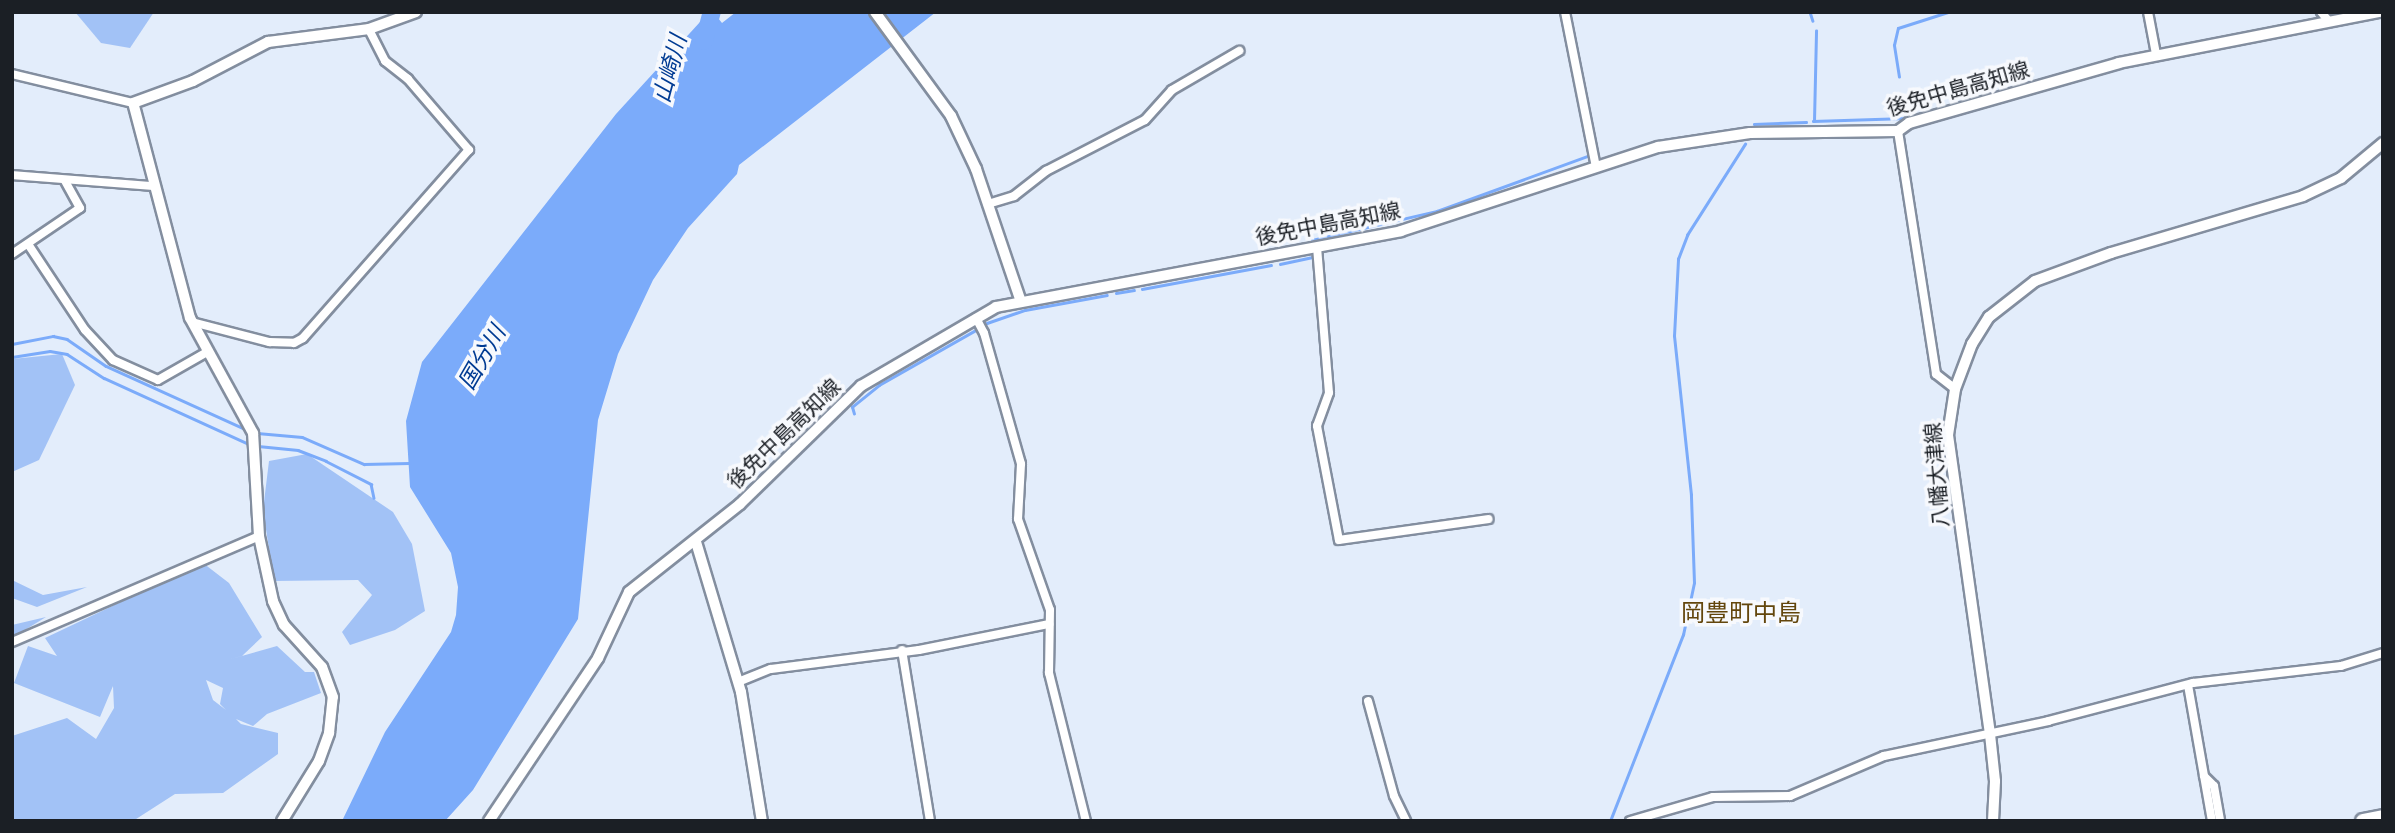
<!DOCTYPE html>
<meta charset="utf-8">
<style>
body{margin:0}
#map{position:relative;width:2395px;height:833px;overflow:hidden;background:#e3edfb;font-family:"Source Sans 3","Noto Sans JP",sans-serif}
div>[style]{position:absolute}
.green>*{inset:0;background:#a2c2f6}
.water>*{inset:0;background:#7babfa}
.stream>*{height:2.5px;margin:-1.25px;padding:0 1.25px;transform-origin:1.25px;border-radius:1.25px;background:#7babfa}
.river>*{height:18px;margin:-9px;padding:0 9px;transform-origin:9px;border-radius:9px;background:#7babfa}
.roads{filter:drop-shadow(2px 0 #838e9f) drop-shadow(-2px 0 #838e9f) drop-shadow(0 2px #838e9f) drop-shadow(0 -2px #838e9f)}
.minor>*{height:8px;margin:-4px;padding:0 4px;transform-origin:4px;border-radius:4px;background:#fff}
.tertiary>*{height:10px;margin:-5px;padding:0 5px;transform-origin:5px;border-radius:5px;background:#fff}
.secondary>*{height:10px;margin:-5px;padding:0 5px;transform-origin:5px;border-radius:5px;background:#fff}
.trunk>*{height:14px;margin:-7px;padding:0 7px;transform-origin:7px;border-radius:7px;background:#fff}
span{translate:-50% -50%;white-space:nowrap;text-align:center;line-height:1.15;-webkit-text-stroke:7px #f7f9fd;paint-order:stroke}
.street-label{font-size:21px;color:#1b1f25}
.water-label{font-size:23px;color:#003b93;font-style:italic}
.quarter-label{font-size:24px;color:#63460c}
.frame{position:absolute;inset:0;border:14px solid #1b1f25;pointer-events:none}
</style>
<div id="map">
<div class="green">
<i style="clip-path:polygon(75px 12px,154px 12px,130px 48px,101px 43px)"></i>
<i style="clip-path:polygon(62px 354px,75px 385px,39px 460px,12px 472px,12px 359px)"></i>
<i style="clip-path:polygon(307px 454px,393px 512px,412px 544px,425px 611px,395px 630px,350px 645px,342px 632px,372px 595px,358px 580px,274px 581px,263px 510px,269px 461px)"></i>
<i style="clip-path:polygon(evenodd,203px 563px,229px 583px,262px 637px,242px 656px,224px 661px,277px 646px,305px 672px,314px 672px,321px 693px,267px 714px,253px 726px,236px 719px,241px 724px,278px 733px,278px 754px,223px 793px,175px 794px,133px 821px,12px 821px,12px 736px,67px 718px,96px 739px,114px 708px,113px 686px,100px 717px,14px 683px,28px 646px,57px 656px,45px 638px,203px 563px,206px 680px,223px 688px,220px 704px,226px 710px,213px 700px,206px 680px)"></i>
<i style="clip-path:polygon(12px 580px,43px 595px,87px 587px,37px 607px,12px 598px)"></i>
<i style="clip-path:polygon(46px 617px,20px 633px,12px 636px,12px 625px)"></i>
</div>
<div class="water">
<i style="clip-path:polygon(736px 12px,936px 12px,739px 165px,737px 174px,688px 228px,653px 280px,618px 354px,598px 420px,578px 619px,473px 790px,445px 821px,342px 821px,385px 732px,451px 632px,456px 615px,458px 587px,451px 553px,410px 487px,406px 421px,422px 362px,616px 114px,700px 22px,718px 18px,722px 23px)"></i>
</div>
<div class="stream">
<i style="left:1810px;top:12px;width:9px;rotate:72deg"></i>
<i style="left:1899px;top:77px;width:32px;rotate:-99deg"></i>
<i style="left:1894px;top:45px;width:17px;rotate:-77deg"></i>
<i style="left:1898px;top:28px;width:52px;rotate:-17.7deg"></i>
<i style="left:1813px;top:121px;width:93px;rotate:-1.8deg"></i>
<i style="left:1814px;top:121px;width:90px;rotate:-88.7deg"></i>
<i style="left:1754px;top:124px;width:52px;rotate:-2.2deg"></i>
<i style="left:1312px;top:240px;width:128px;rotate:-13.1deg"></i>
<i style="left:1437px;top:211px;width:163px;rotate:-20.1deg"></i>
<i style="left:1280px;top:264px;width:33px;rotate:-12deg"></i>
<i style="left:1142px;top:289px;width:131px;rotate:-10.5deg"></i>
<i style="left:1116px;top:293px;width:18px;rotate:-9deg"></i>
<i style="left:984px;top:324px;width:43px;rotate:-18.9deg"></i>
<i style="left:1025px;top:310px;width:83px;rotate:-10.4deg"></i>
<i style="left:12px;top:344px;width:42px;rotate:-11deg"></i>
<i style="left:53px;top:336px;width:14px;rotate:12deg"></i>
<i style="left:67px;top:339px;width:47px;rotate:34.7deg"></i>
<i style="left:106px;top:366px;width:155px;rotate:24.4deg"></i>
<i style="left:12px;top:357px;width:38px;rotate:-9deg"></i>
<i style="left:50px;top:351px;width:17px;rotate:10deg"></i>
<i style="left:67px;top:354px;width:44px;rotate:33deg"></i>
<i style="left:104px;top:378px;width:162px;rotate:24.5deg"></i>
<i style="left:854px;top:414px;width:7px;rotate:-106deg"></i>
<i style="left:852px;top:407px;width:35px;rotate:-39deg"></i>
<i style="left:879px;top:385px;width:112px;rotate:-29.6deg"></i>
<i style="left:257px;top:433px;width:45px;rotate:5.1deg"></i>
<i style="left:302px;top:437px;width:68px;rotate:23.5deg"></i>
<i style="left:364px;top:464px;width:45px;rotate:-1.3deg"></i>
<i style="left:258px;top:446px;width:40px;rotate:5.7deg"></i>
<i style="left:298px;top:450px;width:30px;rotate:21deg"></i>
<i style="left:326px;top:461px;width:51px;rotate:27.1deg"></i>
<i style="left:371px;top:484px;width:14px;rotate:78deg"></i>
<i style="left:1610px;top:821px;width:200px;rotate:-68.6deg"></i>
<i style="left:1683px;top:635px;width:53px;rotate:-78.1deg"></i>
<i style="left:1694px;top:583px;width:88px;rotate:-92deg"></i>
<i style="left:1691px;top:495px;width:160px;rotate:-96.1deg"></i>
<i style="left:1674px;top:336px;width:77px;rotate:-87deg"></i>
<i style="left:1678px;top:259px;width:26px;rotate:-69deg"></i>
<i style="left:1687px;top:235px;width:108px;rotate:-57.5deg"></i>
</div>
<div class="river">
<i style="left:704px;top:41px;width:30px;rotate:-75deg"></i>
</div>
<div class="roads">
<div class="minor">
<i style="left:1565px;top:12px;width:158px;rotate:78.7deg"></i>
<i style="left:2148px;top:12px;width:43px;rotate:79.2deg"></i>
<i style="left:2321px;top:12px;width:9px;rotate:49deg"></i>
<i style="left:12px;top:74px;width:124px;rotate:13.5deg"></i>
<i style="left:1898px;top:131px;width:246px;rotate:81.1deg"></i>
<i style="left:1936px;top:374px;width:24px;rotate:38deg"></i>
<i style="left:12px;top:175px;width:141px;rotate:4.5deg"></i>
<i style="left:988px;top:204px;width:27px;rotate:-17deg"></i>
<i style="left:1014px;top:196px;width:41px;rotate:-38deg"></i>
<i style="left:1046px;top:171px;width:111px;rotate:-27.3deg"></i>
<i style="left:1145px;top:120px;width:40px;rotate:-48deg"></i>
<i style="left:1172px;top:90px;width:78px;rotate:-30.2deg"></i>
<i style="left:28px;top:244px;width:103px;rotate:56.5deg"></i>
<i style="left:85px;top:330px;width:41px;rotate:47deg"></i>
<i style="left:113px;top:360px;width:49px;rotate:24deg"></i>
<i style="left:158px;top:380px;width:56px;rotate:-29.7deg"></i>
<i style="left:1317px;top:247px;width:146px;rotate:85.3deg"></i>
<i style="left:1329px;top:393px;width:35px;rotate:110deg"></i>
<i style="left:1317px;top:426px;width:116px;rotate:79.1deg"></i>
<i style="left:1339px;top:540px;width:151px;rotate:-8deg"></i>
<i style="left:12px;top:254px;width:82px;rotate:-34.1deg"></i>
<i style="left:80px;top:208px;width:31px;rotate:-119deg"></i>
<i style="left:976px;top:318px;width:17px;rotate:62deg"></i>
<i style="left:984px;top:333px;width:136px;rotate:74.2deg"></i>
<i style="left:1021px;top:464px;width:55px;rotate:93.1deg"></i>
<i style="left:1018px;top:519px;width:96px;rotate:70.6deg"></i>
<i style="left:1050px;top:610px;width:63px;rotate:90.9deg"></i>
<i style="left:1049px;top:673px;width:153px;rotate:76deg"></i>
<i style="left:192px;top:322px;width:80px;rotate:14.6deg"></i>
<i style="left:269px;top:342px;width:25px;rotate:2deg"></i>
<i style="left:294px;top:343px;width:10px;rotate:-29deg"></i>
<i style="left:303px;top:338px;width:251px;rotate:-48.6deg"></i>
<i style="left:469px;top:150px;width:94px;rotate:-130.7deg"></i>
<i style="left:408px;top:79px;width:29px;rotate:-142deg"></i>
<i style="left:385px;top:61px;width:36px;rotate:-117deg"></i>
<i style="left:12px;top:642px;width:269px;rotate:-23.2deg"></i>
<i style="left:902px;top:650px;width:173px;rotate:80.7deg"></i>
<i style="left:738px;top:682px;width:35px;rotate:-22deg"></i>
<i style="left:771px;top:669px;width:149px;rotate:-7.3deg"></i>
<i style="left:919px;top:650px;width:133px;rotate:-11.3deg"></i>
<i style="left:2188px;top:685px;width:138px;rotate:80deg"></i>
<i style="left:1368px;top:701px;width:98px;rotate:74.7deg"></i>
<i style="left:1394px;top:796px;width:28px;rotate:64deg"></i>
<i style="left:2204px;top:776px;width:14px;rotate:45deg"></i>
<i style="left:2214px;top:786px;width:36px;rotate:80deg"></i>
<i style="left:1630px;top:821px;width:86px;rotate:-16.1deg"></i>
<i style="left:1713px;top:797px;width:77px;rotate:-0.7deg"></i>
<i style="left:1790px;top:796px;width:102px;rotate:-23.1deg"></i>
<i style="left:1884px;top:756px;width:168px;rotate:-12deg"></i>
<i style="left:2048px;top:721px;width:150px;rotate:-14.7deg"></i>
<i style="left:2193px;top:683px;width:149px;rotate:-6.6deg"></i>
<i style="left:2341px;top:666px;width:44px;rotate:-17.2deg"></i>
</div>
<div class="tertiary">
<i style="left:875px;top:12px;width:129px;rotate:53.8deg"></i>
<i style="left:951px;top:116px;width:59px;rotate:64.7deg"></i>
<i style="left:976px;top:169px;width:137px;rotate:71.3deg"></i>
<i style="left:696px;top:542px;width:157px;rotate:73.3deg"></i>
<i style="left:741px;top:692px;width:131px;rotate:80.8deg"></i>
<i style="left:282px;top:821px;width:70px;rotate:-58.3deg"></i>
<i style="left:319px;top:761px;width:30px;rotate:-70deg"></i>
<i style="left:329px;top:733px;width:36px;rotate:-84deg"></i>
<i style="left:333px;top:697px;width:32px;rotate:-110deg"></i>
<i style="left:322px;top:667px;width:57px;rotate:-132.1deg"></i>
<i style="left:284px;top:625px;width:26px;rotate:-115deg"></i>
<i style="left:273px;top:601px;width:66px;rotate:-102.2deg"></i>
<i style="left:259px;top:536px;width:103px;rotate:-93.3deg"></i>
<i style="left:253px;top:433px;width:131px;rotate:-118.7deg"></i>
<i style="left:190px;top:318px;width:222px;rotate:-104.8deg"></i>
<i style="left:133px;top:103px;width:64px;rotate:-20.1deg"></i>
<i style="left:193px;top:81px;width:85px;rotate:-27.5deg"></i>
<i style="left:268px;top:42px;width:102px;rotate:-7.3deg"></i>
<i style="left:369px;top:29px;width:50px;rotate:-19.9deg"></i>
</div>
<div class="secondary">
<i style="left:489px;top:821px;width:196px;rotate:-56.2deg"></i>
<i style="left:598px;top:658px;width:73px;rotate:-64.8deg"></i>
<i style="left:629px;top:592px;width:142px;rotate:-38.4deg"></i>
<i style="left:740px;top:504px;width:169px;rotate:-44.3deg"></i>
<i style="left:861px;top:386px;width:156px;rotate:-30.3deg"></i>
<i style="left:996px;top:307px;width:412px;rotate:-10.6deg"></i>
<i style="left:1401px;top:231px;width:270px;rotate:-18.1deg"></i>
<i style="left:1658px;top:147px;width:93px;rotate:-8.7deg"></i>
<i style="left:1750px;top:133px;width:148px;rotate:-0.8deg"></i>
<i style="left:1898px;top:131px;width:14px;rotate:-36deg"></i>
<i style="left:1909px;top:123px;width:218px;rotate:-15.9deg"></i>
<i style="left:2119px;top:63px;width:266px;rotate:-11.1deg"></i>
<i style="left:1993px;top:821px;width:40px;rotate:-87.1deg"></i>
<i style="left:1995px;top:781px;width:47px;rotate:-96.1deg"></i>
<i style="left:1990px;top:734px;width:302px;rotate:-98deg"></i>
<i style="left:1948px;top:435px;width:47px;rotate:-81.3deg"></i>
<i style="left:1955px;top:389px;width:48px;rotate:-69.3deg"></i>
<i style="left:1972px;top:344px;width:32px;rotate:-58deg"></i>
<i style="left:1989px;top:317px;width:58px;rotate:-38deg"></i>
<i style="left:2035px;top:281px;width:81px;rotate:-20.2deg"></i>
<i style="left:2111px;top:253px;width:200px;rotate:-16.5deg"></i>
<i style="left:2303px;top:196px;width:42px;rotate:-25.3deg"></i>
<i style="left:2341px;top:178px;width:55px;rotate:-39.8deg"></i>
</div>
<div class="trunk">
<i style="left:2363px;top:821px;width:20px;rotate:-11deg"></i>
</div>
</div>
<div class="street-label">
<span style="left:1958px;top:89px;rotate:-16deg">後免中島高知線</span>
<span style="left:1328px;top:224px;rotate:-11deg">後免中島高知線</span>
<span style="left:784px;top:434px;rotate:-44deg">後免中島高知線</span>
<span style="left:1937px;top:475px;rotate:-95deg">八幡大津線</span>
</div>
<div class="water-label">
<span style="left:671px;top:69px;rotate:-75deg">山崎川</span>
<span style="left:483px;top:358px;rotate:-60deg">国分川</span>
</div>
<div class="quarter-label">
<span style="left:1741px;top:614px">岡豊町中島</span>
</div>
<div class="frame"></div>
</div>
